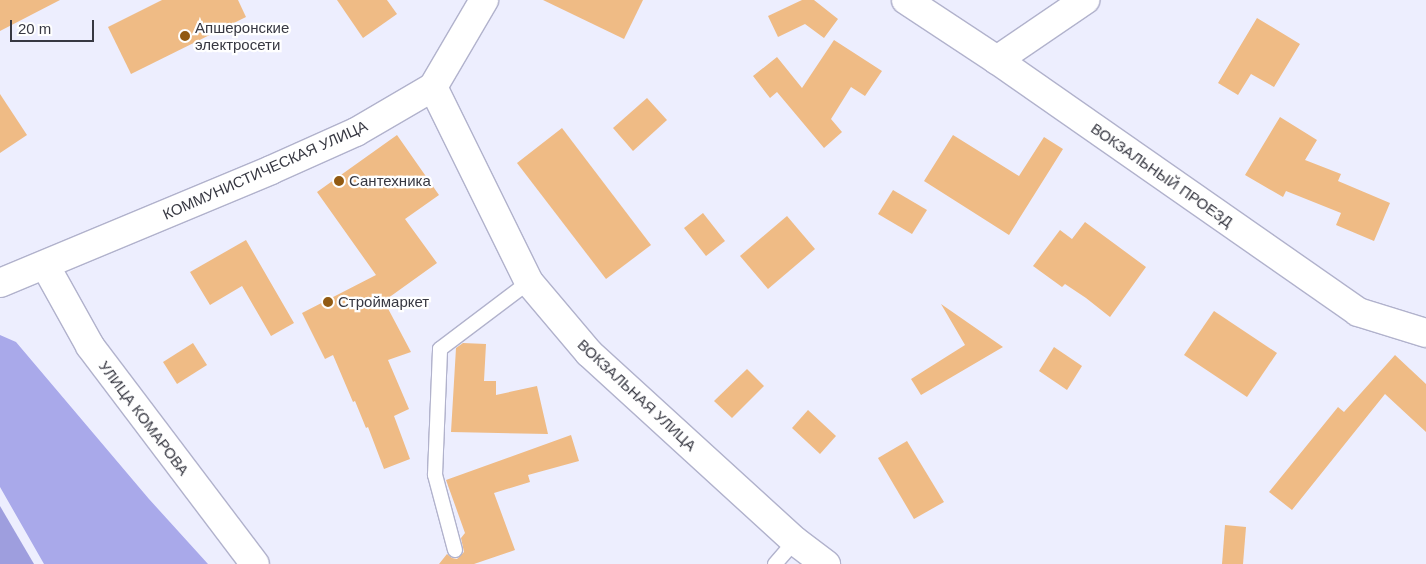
<!DOCTYPE html>
<meta charset="utf-8">
<style>
body{margin:0}
#map{position:relative;width:1426px;height:564px;overflow:hidden;background:#edeefe;font-family:Arial,sans-serif}
div>[style]{position:absolute}
.forest>*{inset:0;background:#a9a9ea}
.water>*{inset:0;background:#9e9ede}
.building>*{inset:0;background:#efbb85}
.roads{filter:drop-shadow(1px 0 #b1b2cc) drop-shadow(-1px 0 #b1b2cc) drop-shadow(0 1px #b1b2cc) drop-shadow(0 -1px #b1b2cc)}
.service>*{height:14px;margin:-7px;padding:0 7px;transform-origin:7px;border-radius:7px;background:#fff}
.minor>*{height:28px;margin:-14px;padding:0 14px;transform-origin:14px;border-radius:14px;background:#fff}
.secondary>*{height:28px;margin:-14px;padding:0 14px;transform-origin:14px;border-radius:14px;background:#fff}
.dots>*{width:14px;height:14px;translate:-50% -50%;box-sizing:border-box;border:2px solid #fff;border-radius:50%}
span{translate:-50% -50%;white-space:nowrap;text-align:center;line-height:1.15;-webkit-text-stroke:4.5px #fff;paint-order:stroke}
.poi-label{font-size:15px;color:#373842}
.left{translate:0 -50%;text-align:left}
.street-label{font-size:15px;color:#373842}
.scale{position:absolute;left:10px;top:20px;width:84px;height:22px;box-sizing:border-box;border:2px solid #373842;border-top:0;padding-left:6px;font-size:15px;line-height:18px;white-space:nowrap;color:#373842;-webkit-text-stroke:4px #fff;paint-order:stroke}
</style>
<div id="map">
<div class="forest">
<i style="clip-path:polygon(0 335px,16px 342px,149px 499px,208px 564px,44px 564px,0 487px)"></i>
</div>
<div class="water">
<i style="clip-path:polygon(0 506px,34px 564px,0 564px)"></i>
</div>
<div class="building">
<i style="clip-path:polygon(0 0,60px 0,0 31px)"></i>
<i style="clip-path:polygon(162px 0,238px 0,246px 17px,131px 74px,108px 27px)"></i>
<i style="clip-path:polygon(337px 0,387px 0,397px 14px,363px 38px)"></i>
<i style="clip-path:polygon(543px 0,643px 0,624px 39px)"></i>
<i style="clip-path:polygon(802px 0,814px 0,838px 19px,824px 38px,805px 24px,778px 37px,768px 16px)"></i>
<i style="clip-path:polygon(1257px 18px,1300px 44px,1274px 87px,1251px 74px,1238px 95px,1218px 83px)"></i>
<i style="clip-path:polygon(834px 40px,882px 71px,865px 96px,851px 87px,831px 119px,842px 132px,824px 148px,777px 92px,770px 98px,753px 76px,777px 57px,802px 88px)"></i>
<i style="clip-path:polygon(0 94px,27px 135px,0 153px)"></i>
<i style="clip-path:polygon(647px 98px,667px 120px,633px 151px,613px 128px)"></i>
<i style="clip-path:polygon(1280px 117px,1317px 140px,1305px 160px,1341px 174px,1338px 181px,1390px 203px,1374px 241px,1336px 225px,1341px 213px,1286px 191px,1283px 197px,1245px 175px)"></i>
<i style="clip-path:polygon(562px 128px,651px 245px,606px 279px,517px 163px)"></i>
<i style="clip-path:polygon(397px 135px,439px 195px,405px 219px,437px 263px,384px 301px,411px 352px,388px 360px,409px 409px,394px 416px,410px 459px,384px 469px,368px 427px,366px 428px,355px 401px,353px 402px,333px 355px,325px 359px,302px 313px,376px 275px,317px 192px)"></i>
<i style="clip-path:polygon(953px 135px,1019px 176px,1044px 137px,1063px 149px,1009px 235px,924px 181px)"></i>
<i style="clip-path:polygon(893px 190px,927px 210px,912px 234px,878px 214px)"></i>
<i style="clip-path:polygon(703px 213px,725px 241px,706px 256px,684px 228px)"></i>
<i style="clip-path:polygon(787px 216px,815px 249px,768px 289px,740px 256px)"></i>
<i style="clip-path:polygon(1085px 222px,1146px 267px,1110px 317px,1086px 298px,1065px 284px,1062px 287px,1033px 266px,1060px 230px,1072px 239px)"></i>
<i style="clip-path:polygon(246px 240px,294px 323px,271px 336px,242px 286px,210px 305px,190px 272px)"></i>
<i style="clip-path:polygon(941px 304px,1003px 347px,921px 395px,911px 379px,965px 345px)"></i>
<i style="clip-path:polygon(1214px 311px,1277px 353px,1247px 397px,1184px 355px)"></i>
<i style="clip-path:polygon(193px 343px,207px 365px,177px 384px,163px 362px)"></i>
<i style="clip-path:polygon(463px 343px,486px 344px,484px 381px,496px 381px,496px 395px,537px 386px,548px 434px,451px 432px,456px 348px)"></i>
<i style="clip-path:polygon(1054px 347px,1082px 366px,1067px 390px,1039px 371px)"></i>
<i style="clip-path:polygon(1395px 355px,1426px 384px,1426px 432px,1385px 394px,1292px 510px,1269px 492px,1338px 407px,1344px 412px)"></i>
<i style="clip-path:polygon(747px 369px,764px 386px,732px 418px,714px 401px)"></i>
<i style="clip-path:polygon(808px 410px,836px 436px,820px 454px,792px 428px)"></i>
<i style="clip-path:polygon(571px 435px,579px 461px,528px 475px,530px 482px,494px 493px,515px 550px,474px 564px,439px 564px,447px 554px,452px 558px,457px 559px,464px 552px,461px 538px,465px 533px,446px 480px)"></i>
<i style="clip-path:polygon(907px 441px,944px 502px,914px 519px,878px 458px)"></i>
<i style="clip-path:polygon(1225px 525px,1246px 527px,1243px 564px,1222px 564px)"></i>
</div>
<div class="roads">
<div class="service">
<i style="left:455px;top:550px;width:78px;rotate:-104.9deg"></i>
<i style="left:435px;top:475px;width:126px;rotate:-87.7deg"></i>
<i style="left:440px;top:349px;width:111px;rotate:-37deg"></i>
<i style="left:775px;top:564px;width:30px;rotate:-49deg"></i>
</div>
<div class="minor">
<i style="left:906px;top:0;width:109px;rotate:33.4deg"></i>
<i style="left:997px;top:60px;width:440px;rotate:34.9deg"></i>
<i style="left:1358px;top:312px;width:71px;rotate:17.2deg"></i>
<i style="left:997px;top:60px;width:107px;rotate:-34.3deg"></i>
<i style="left:433px;top:87px;width:217px;rotate:63.8deg"></i>
<i style="left:529px;top:282px;width:93px;rotate:49.8deg"></i>
<i style="left:589px;top:353px;width:279px;rotate:42.4deg"></i>
<i style="left:795px;top:541px;width:39px;rotate:37deg"></i>
<i style="left:45px;top:265px;width:93px;rotate:60.9deg"></i>
<i style="left:90px;top:346px;width:273px;rotate:52.9deg"></i>
</div>
<div class="secondary">
<i style="left:0;top:283px;width:294px;rotate:-22.6deg"></i>
<i style="left:271px;top:170px;width:93px;rotate:-24.1deg"></i>
<i style="left:356px;top:132px;width:89px;rotate:-30.3deg"></i>
<i style="left:433px;top:87px;width:101px;rotate:-59.6deg"></i>
</div>
</div>
<div class="dots">
<i style="left:185px;top:36px;background:#925a12"></i>
<i style="left:339px;top:181px;background:#925a12"></i>
<i style="left:328px;top:302px;background:#925a12"></i>
</div>
<div class="poi-label">
<span class="left" style="left:195px;top:36px">Апшеронские<br>электросети</span>
<span class="left" style="left:349px;top:181px">Сантехника</span>
<span class="left" style="left:338px;top:302px">Строймаркет</span>
</div>
<div class="street-label">
<span style="left:265px;top:170px;rotate:-24deg">КОММУНИСТИЧЕСКАЯ УЛИЦА</span>
<span style="left:1162px;top:175px;rotate:35deg">ВОКЗАЛЬНЫЙ ПРОЕЗД</span>
<span style="left:637px;top:395px;rotate:43deg">ВОКЗАЛЬНАЯ УЛИЦА</span>
<span style="left:144px;top:418px;rotate:53deg">УЛИЦА КОМАРОВА</span>
</div>
<div class="scale">20 m</div>
</div>
